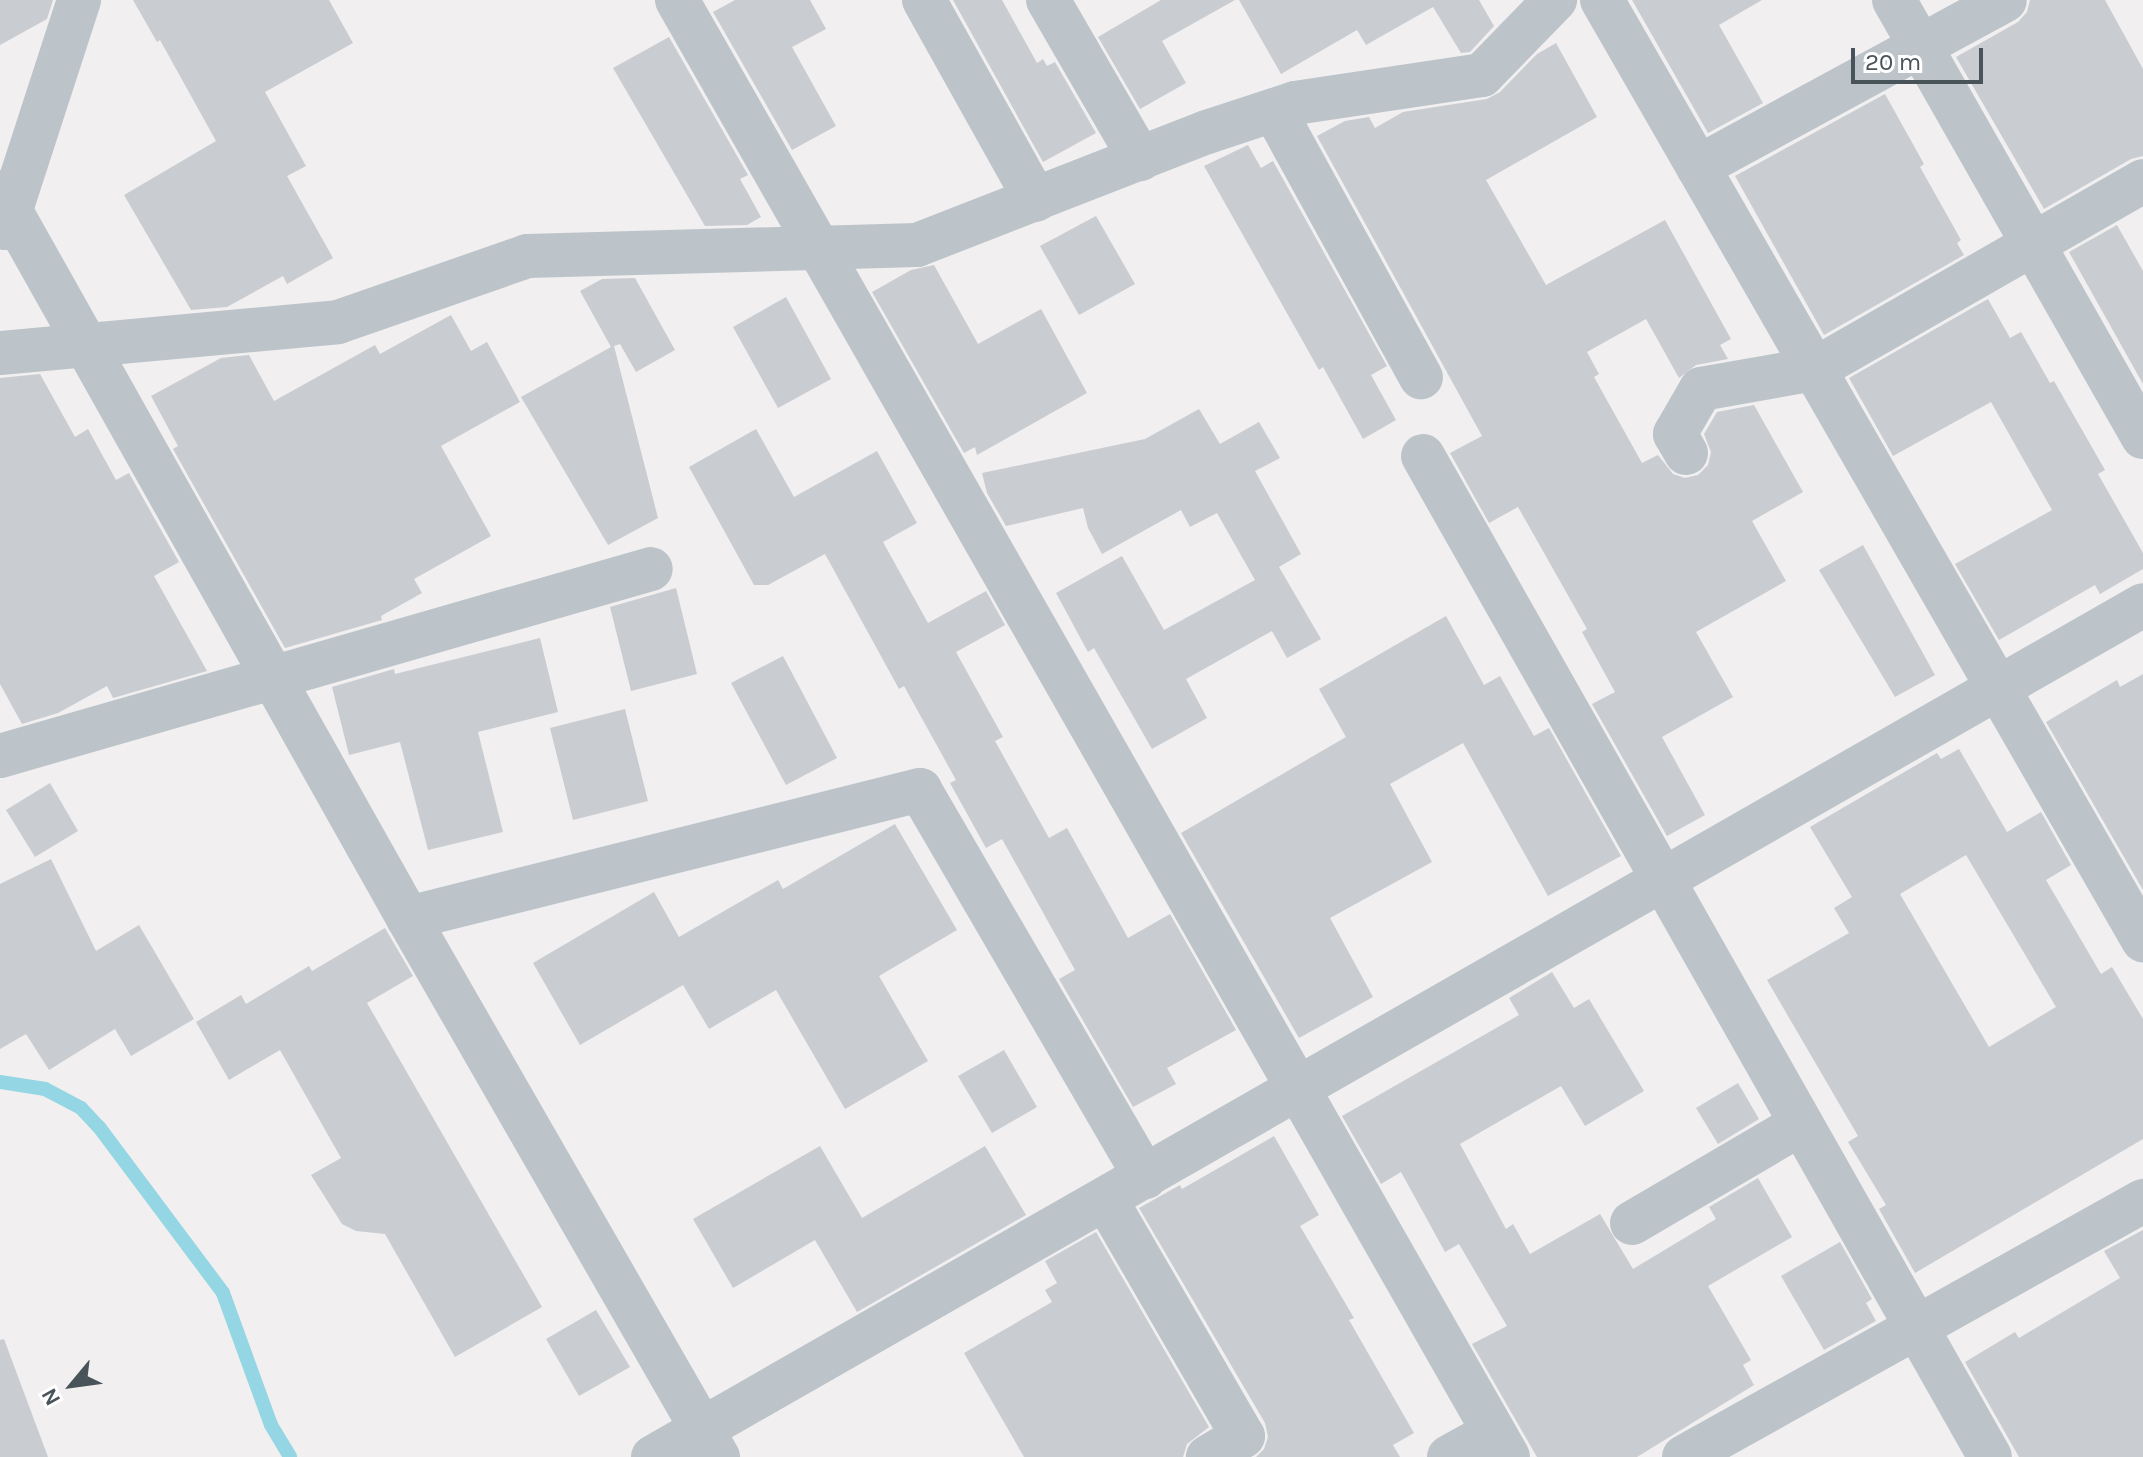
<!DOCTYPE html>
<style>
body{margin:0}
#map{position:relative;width:2143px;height:1457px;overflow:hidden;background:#f1efef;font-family:Karla,sans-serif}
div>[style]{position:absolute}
.stream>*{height:14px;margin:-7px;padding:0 7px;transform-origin:7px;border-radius:7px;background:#94d6e3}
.building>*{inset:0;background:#c9ccd1}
.minor>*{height:44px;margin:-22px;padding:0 22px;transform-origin:22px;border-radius:22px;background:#bcc4ca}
span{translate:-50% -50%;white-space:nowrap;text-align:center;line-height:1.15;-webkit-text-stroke:6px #fff;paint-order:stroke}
.north{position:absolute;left:32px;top:1345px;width:80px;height:80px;-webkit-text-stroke:6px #fff;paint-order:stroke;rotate:241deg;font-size:22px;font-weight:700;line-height:32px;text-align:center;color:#49535a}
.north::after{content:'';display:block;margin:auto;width:28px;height:36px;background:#49535a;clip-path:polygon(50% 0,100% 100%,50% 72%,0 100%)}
.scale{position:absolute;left:1851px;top:48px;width:132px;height:36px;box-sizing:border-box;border:4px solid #49535a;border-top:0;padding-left:10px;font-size:24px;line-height:28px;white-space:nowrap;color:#49535a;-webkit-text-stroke:6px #fff;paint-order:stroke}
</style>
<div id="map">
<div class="stream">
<i style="left:0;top:1082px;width:46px;rotate:8.8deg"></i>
<i style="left:45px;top:1089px;width:41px;rotate:27.8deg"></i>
<i style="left:81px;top:1108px;width:26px;rotate:47deg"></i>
<i style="left:99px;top:1127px;width:207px;rotate:53.2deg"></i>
<i style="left:223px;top:1293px;width:140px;rotate:70deg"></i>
<i style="left:271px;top:1425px;width:37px;rotate:59deg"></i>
</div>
<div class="building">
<i style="clip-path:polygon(0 0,53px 0,47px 19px,0 45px)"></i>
<i style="clip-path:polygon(133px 0,329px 0,353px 43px,265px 92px,306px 166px,287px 176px,333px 258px,287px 284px,283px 276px,227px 307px,191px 310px,124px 195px,216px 141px,160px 40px,157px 42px)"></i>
<i style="clip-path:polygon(735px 0,810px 0,826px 29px,792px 47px,836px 126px,792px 150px,713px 12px)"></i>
<i style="clip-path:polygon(953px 0,1002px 0,1037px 63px,1043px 59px,1047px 66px,1055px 62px,1096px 133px,1043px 162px)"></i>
<i style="clip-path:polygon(1161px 0,1235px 0,1162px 41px,1186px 83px,1140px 109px,1098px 37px)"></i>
<i style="clip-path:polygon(1239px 0,1479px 0,1494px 26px,1470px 52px,1461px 53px,1433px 7px,1366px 45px,1357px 30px,1281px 74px)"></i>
<i style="clip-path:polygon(1632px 0,1762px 0,1719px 25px,1763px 103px,1708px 133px)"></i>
<i style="clip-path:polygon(2030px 0,2105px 0,2143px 69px,2143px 156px,2131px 159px,2044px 209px,1956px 57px,2018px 22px,2027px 12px)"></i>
<i style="clip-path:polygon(669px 37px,748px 175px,740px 179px,761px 217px,747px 225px,705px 226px,613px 68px)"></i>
<i style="clip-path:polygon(1556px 43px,1597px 117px,1486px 180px,1546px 285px,1665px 220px,1731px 339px,1720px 345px,1728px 359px,1696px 365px,1679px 378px,1646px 319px,1587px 352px,1599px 374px,1594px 377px,1642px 463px,1658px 455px,1673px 474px,1685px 478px,1698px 475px,1708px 465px,1711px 452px,1704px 434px,1717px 412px,1754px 405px,1803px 492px,1752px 521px,1786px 581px,1696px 632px,1733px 697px,1662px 737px,1705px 815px,1667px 836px,1592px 704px,1615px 692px,1582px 632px,1587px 629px,1518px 507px,1489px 523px,1450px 453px,1482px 436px,1317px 136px,1345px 121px,1369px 117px,1375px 128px,1403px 112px,1487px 99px,1500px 92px,1537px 54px)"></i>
<i style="clip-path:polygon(1885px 94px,1924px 164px,1920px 167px,1961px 240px,1957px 243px,1964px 255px,1824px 335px,1735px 176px)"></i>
<i style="clip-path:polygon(1248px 145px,1261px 168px,1273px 161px,1387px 366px,1371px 375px,1396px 420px,1363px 439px,1323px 367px,1319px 370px,1204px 166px)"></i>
<i style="clip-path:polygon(1096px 216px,1135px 284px,1079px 315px,1040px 246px)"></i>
<i style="clip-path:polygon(2117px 225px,2143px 271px,2143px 384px,2069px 252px)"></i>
<i style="clip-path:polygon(934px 265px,978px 344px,1041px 309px,1087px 393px,977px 455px,975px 447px,964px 453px,872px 292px,911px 270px)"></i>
<i style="clip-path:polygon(635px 278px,675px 350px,636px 372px,620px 344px,614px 346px,658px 518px,608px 545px,521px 397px,611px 347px,580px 291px,602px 279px)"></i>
<i style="clip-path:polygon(786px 297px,831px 379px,778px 408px,733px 327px)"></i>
<i style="clip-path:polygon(1988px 299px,2010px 338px,2021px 332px,2050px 383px,2054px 381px,2105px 470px,2098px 474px,2143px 553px,2143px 569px,2100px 594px,2095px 585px,1999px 640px,1955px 564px,2052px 510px,1991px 402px,1893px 456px,1849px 378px)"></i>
<i style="clip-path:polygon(451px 315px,471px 351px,487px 342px,520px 402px,441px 446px,491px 536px,414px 579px,422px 593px,381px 616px,382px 620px,285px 648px,173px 449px,178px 446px,151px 396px,221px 358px,249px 355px,274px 401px,375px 345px,380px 354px)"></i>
<i style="clip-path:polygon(40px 374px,75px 437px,88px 429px,116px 480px,129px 473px,179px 562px,154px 576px,207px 671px,113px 698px,107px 686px,58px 713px,22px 724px,0 684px,0 378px)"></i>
<i style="clip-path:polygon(1199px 409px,1220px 444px,1259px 422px,1280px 458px,1255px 471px,1301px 554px,1279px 567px,1321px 639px,1287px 658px,1272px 631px,1186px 679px,1207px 718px,1152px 749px,1094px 648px,1088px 652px,1056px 593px,1122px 556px,1164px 630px,1255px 580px,1217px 513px,1190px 527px,1181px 510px,1102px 554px,1088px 528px,1083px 508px,1006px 526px,987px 493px,982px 473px,1145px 439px)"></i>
<i style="clip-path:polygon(756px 429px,794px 497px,877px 451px,917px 523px,883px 542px,928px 623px,986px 591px,1005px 625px,956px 652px,1003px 737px,995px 741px,1049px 838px,1067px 828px,1128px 938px,1170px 914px,1236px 1030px,1167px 1068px,1176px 1084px,1133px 1107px,1059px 979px,1075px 970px,1002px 839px,986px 848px,950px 783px,956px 780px,904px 686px,899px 689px,825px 554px,768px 585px,754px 585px,689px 467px)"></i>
<i style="clip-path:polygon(1863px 545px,1935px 675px,1895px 697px,1819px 570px)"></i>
<i style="clip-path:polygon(676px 588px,697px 674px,631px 691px,610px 607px)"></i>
<i style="clip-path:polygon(1446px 616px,1484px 685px,1500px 676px,1534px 736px,1549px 728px,1621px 856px,1548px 896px,1463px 743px,1390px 784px,1432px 862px,1330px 918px,1373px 997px,1299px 1038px,1181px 833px,1346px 737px,1319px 689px)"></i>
<i style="clip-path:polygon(540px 638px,558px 712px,478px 732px,503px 832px,428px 850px,400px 742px,349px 755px,332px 687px,394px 669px,395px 674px)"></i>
<i style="clip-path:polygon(783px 656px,837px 758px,786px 785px,731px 683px)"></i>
<i style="clip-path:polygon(2143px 674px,2143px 890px,2046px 722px,2117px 680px,2120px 687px)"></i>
<i style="clip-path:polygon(625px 709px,648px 801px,573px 820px,550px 728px)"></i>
<i style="clip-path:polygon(evenodd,1959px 749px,2007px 832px,2041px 812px,2071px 865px,2046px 880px,2101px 974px,2112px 967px,2143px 1019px,2143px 1139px,1915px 1273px,1879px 1209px,1886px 1205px,1848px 1142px,1858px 1136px,1767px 980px,1849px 933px,1834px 908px,1852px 897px,1810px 827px,1937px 753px,1941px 759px,1959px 749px,1966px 855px,2056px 1007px,1989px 1047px,1900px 894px,1966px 855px)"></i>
<i style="clip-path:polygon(50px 783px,78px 831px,35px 857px,6px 810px)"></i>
<i style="clip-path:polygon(895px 824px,957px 930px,879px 976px,928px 1061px,845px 1109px,776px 990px,709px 1029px,683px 985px,580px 1045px,533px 963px,654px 892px,679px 937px,778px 880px,783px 889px)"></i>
<i style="clip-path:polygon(51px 859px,96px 951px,139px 925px,194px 1019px,131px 1056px,115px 1029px,49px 1070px,26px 1034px,0 1049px,0 884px)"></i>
<i style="clip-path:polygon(385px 928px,413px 976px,367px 1003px,542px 1307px,455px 1357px,385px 1234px,356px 1231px,342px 1224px,311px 1175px,341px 1158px,280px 1050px,229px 1080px,196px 1022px,241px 995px,246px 1004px,309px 966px,312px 971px)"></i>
<i style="clip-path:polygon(1552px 972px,1574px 1008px,1589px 999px,1644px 1091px,1585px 1126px,1561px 1086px,1460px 1144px,1506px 1229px,1513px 1224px,1530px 1254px,1600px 1214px,1633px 1269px,1716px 1219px,1709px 1207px,1758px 1178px,1792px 1237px,1708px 1286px,1751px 1360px,1743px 1365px,1754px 1385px,1637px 1457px,1537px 1457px,1472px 1344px,1507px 1326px,1459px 1244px,1445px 1252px,1401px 1172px,1381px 1184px,1342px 1116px,1519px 1015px,1509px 998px)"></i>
<i style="clip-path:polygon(1004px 1050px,1037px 1107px,992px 1133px,958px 1076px)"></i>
<i style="clip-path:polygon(1738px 1083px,1759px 1119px,1718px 1144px,1696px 1108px)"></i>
<i style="clip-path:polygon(1274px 1136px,1319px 1215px,1300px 1226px,1354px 1318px,1349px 1320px,1414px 1433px,1393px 1445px,1400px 1457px,1256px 1457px,1264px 1449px,1268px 1437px,1265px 1423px,1139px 1208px,1180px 1185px,1182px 1189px)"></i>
<i style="clip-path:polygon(820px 1146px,862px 1218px,985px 1146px,1026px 1215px,857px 1312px,815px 1240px,733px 1288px,693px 1219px)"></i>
<i style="clip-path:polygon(2143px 1230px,2143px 1457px,2019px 1457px,1965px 1362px,2015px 1332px,2019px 1338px,2120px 1278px,2104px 1251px)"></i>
<i style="clip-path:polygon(1096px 1232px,1209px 1427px,1187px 1444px,1183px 1457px,1024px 1457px,964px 1353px,1052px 1302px,1045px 1290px,1057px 1283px,1045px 1261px)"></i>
<i style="clip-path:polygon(1840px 1242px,1872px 1299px,1866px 1303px,1876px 1321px,1824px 1350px,1781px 1276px)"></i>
<i style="clip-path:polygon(596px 1310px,630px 1367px,579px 1396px,546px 1339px)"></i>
<i style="clip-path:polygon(4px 1339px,48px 1457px,0 1457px,0 1340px)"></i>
</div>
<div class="minor">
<i style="left:677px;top:0;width:1677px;rotate:60.3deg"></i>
<i style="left:924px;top:0;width:229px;rotate:60.8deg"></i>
<i style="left:1048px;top:0;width:184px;rotate:59.9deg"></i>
<i style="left:1602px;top:0;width:1085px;rotate:60.08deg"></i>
<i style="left:1894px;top:0;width:503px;rotate:60.33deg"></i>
<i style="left:1274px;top:110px;width:305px;rotate:61.2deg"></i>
<i style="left:1698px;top:167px;width:349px;rotate:-28.5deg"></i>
<i style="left:0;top:192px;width:833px;rotate:60.66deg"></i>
<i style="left:408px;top:918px;width:622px;rotate:60.1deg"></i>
<i style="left:5px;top:228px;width:240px;rotate:-72deg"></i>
<i style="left:0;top:353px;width:339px;rotate:-5.2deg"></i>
<i style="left:338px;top:322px;width:200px;rotate:-19.2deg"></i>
<i style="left:527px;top:256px;width:390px;rotate:-1.6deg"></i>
<i style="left:917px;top:245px;width:311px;rotate:-21.3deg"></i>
<i style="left:1207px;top:132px;width:93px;rotate:-18.2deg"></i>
<i style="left:1295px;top:103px;width:189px;rotate:-8.5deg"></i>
<i style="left:1482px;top:75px;width:105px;rotate:-45.8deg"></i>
<i style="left:1686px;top:453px;width:22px;rotate:-120deg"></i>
<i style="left:1675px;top:434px;width:52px;rotate:-60deg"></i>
<i style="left:1701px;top:389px;width:116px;rotate:-10deg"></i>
<i style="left:1815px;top:369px;width:378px;rotate:-29.8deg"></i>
<i style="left:1423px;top:456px;width:1150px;rotate:60.47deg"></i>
<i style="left:0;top:756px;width:677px;rotate:-16.03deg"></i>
<i style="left:408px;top:918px;width:528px;rotate:-14.04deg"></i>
<i style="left:920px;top:790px;width:448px;rotate:59.8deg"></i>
<i style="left:1106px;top:1200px;width:273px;rotate:59.9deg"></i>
<i style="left:1243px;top:1436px;width:41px;rotate:149deg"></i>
<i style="left:1632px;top:1223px;width:196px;rotate:-30.4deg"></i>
<i style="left:653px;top:1457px;width:1716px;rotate:-29.76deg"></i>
<i style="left:1449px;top:1457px;width:51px;rotate:-29.1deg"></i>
<i style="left:1684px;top:1457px;width:526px;rotate:-29.15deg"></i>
</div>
<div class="north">N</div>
<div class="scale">20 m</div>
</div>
